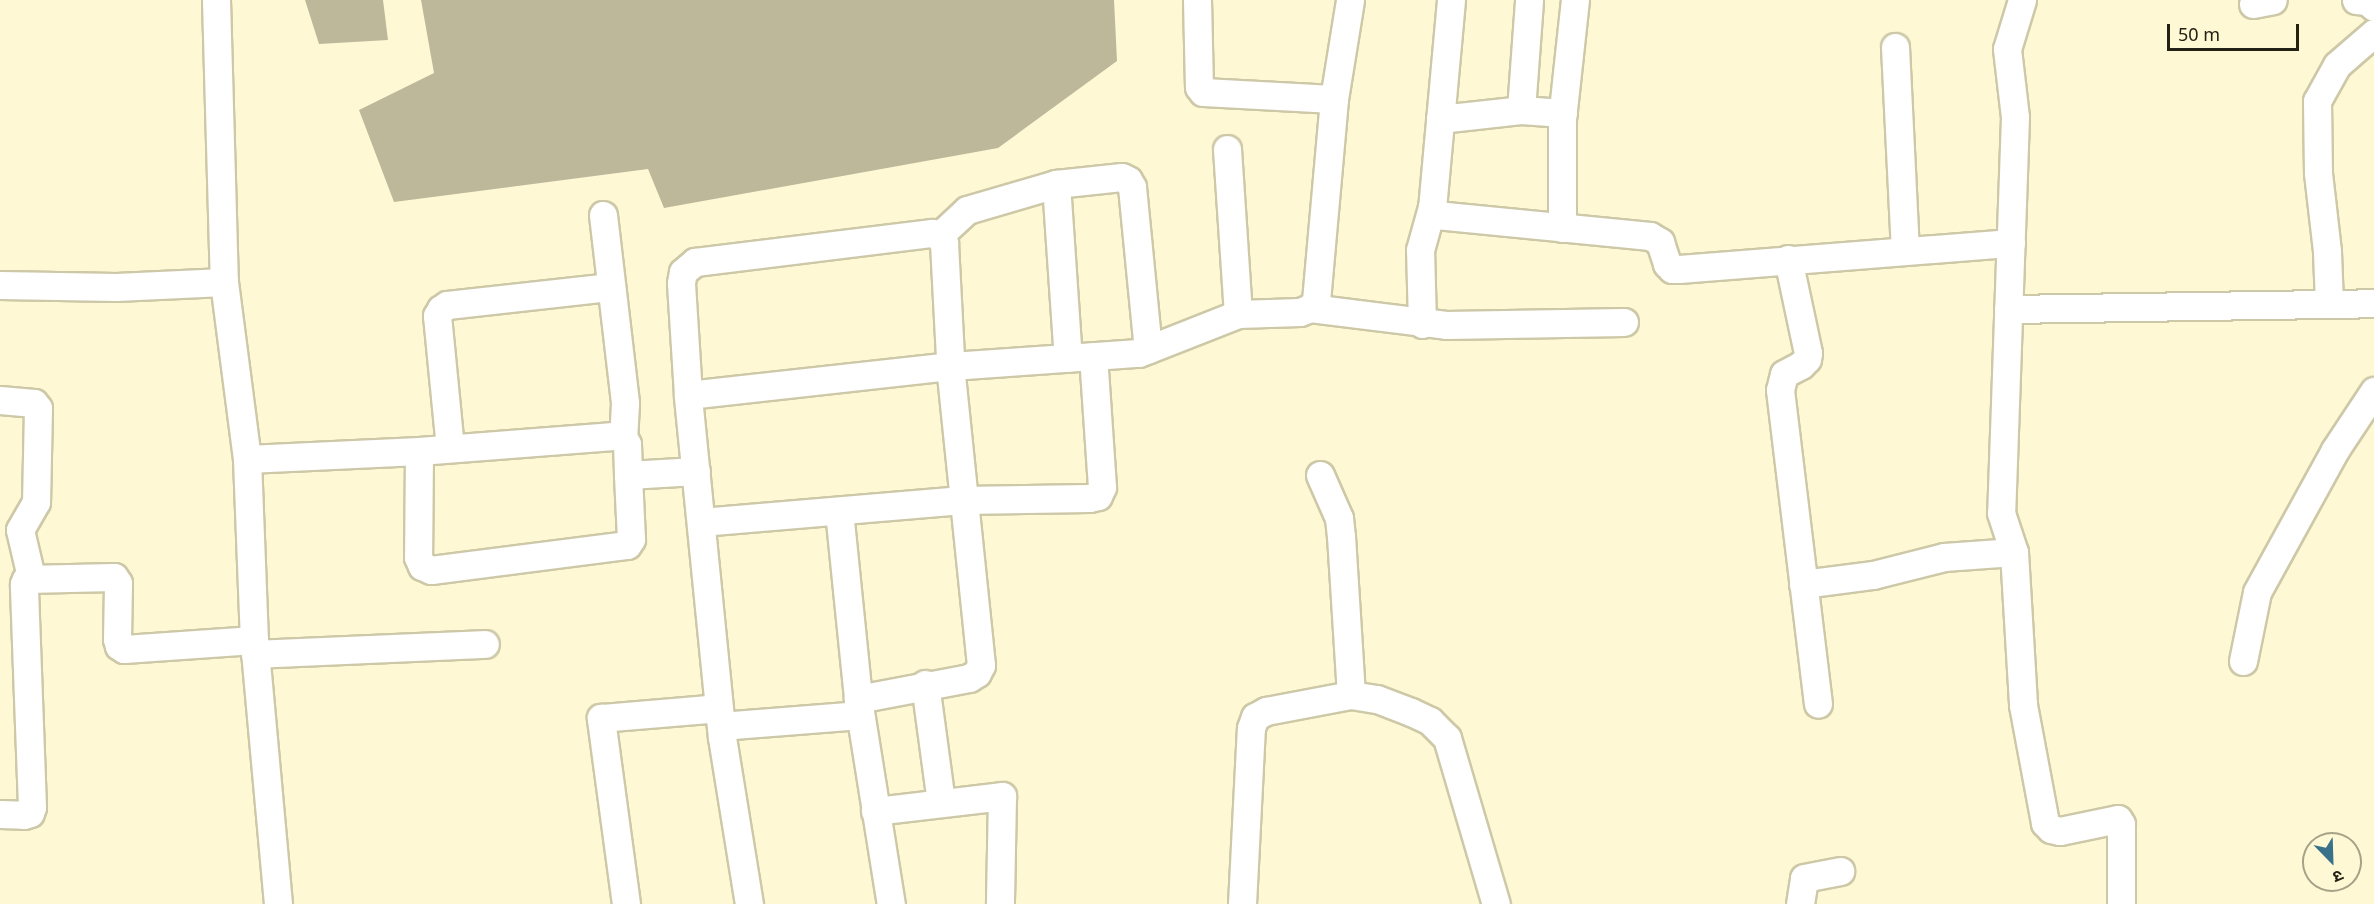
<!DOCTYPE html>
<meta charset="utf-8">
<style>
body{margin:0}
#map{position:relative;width:2374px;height:904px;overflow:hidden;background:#fef8d5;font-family:"Noto Sans","Noto Sans Devanagari",sans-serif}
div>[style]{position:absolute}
.forest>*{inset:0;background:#bdb89a}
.roads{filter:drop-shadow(2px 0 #cdc8a7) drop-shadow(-2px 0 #cdc8a7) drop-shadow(0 2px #cdc8a7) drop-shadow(0 -2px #cdc8a7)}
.minor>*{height:27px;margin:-13.5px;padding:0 13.5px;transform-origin:13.5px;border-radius:13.5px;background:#fff}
span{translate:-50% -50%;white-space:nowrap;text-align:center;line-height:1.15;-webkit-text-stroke:6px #fef8d5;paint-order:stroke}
.north{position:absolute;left:2302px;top:832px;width:60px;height:60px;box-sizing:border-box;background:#fef8d5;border:2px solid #a6a288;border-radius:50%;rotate:157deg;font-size:16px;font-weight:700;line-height:24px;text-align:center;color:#232114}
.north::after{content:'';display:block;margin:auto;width:21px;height:27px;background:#39718b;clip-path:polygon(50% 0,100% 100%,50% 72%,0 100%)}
.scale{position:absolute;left:2167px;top:24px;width:132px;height:27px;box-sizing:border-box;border:3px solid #232114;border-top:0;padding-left:8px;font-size:18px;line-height:21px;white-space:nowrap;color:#232114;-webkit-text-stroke:4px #fef8d5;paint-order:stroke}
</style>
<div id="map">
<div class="forest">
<i style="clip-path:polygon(305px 0,383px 0,388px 40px,319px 44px)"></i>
<i style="clip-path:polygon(421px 0,1114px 0,1117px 61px,998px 148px,664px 208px,648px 169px,394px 202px,359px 110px,434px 73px)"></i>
</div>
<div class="roads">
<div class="minor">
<i style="left:216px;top:0;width:282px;rotate:88.4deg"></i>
<i style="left:224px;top:282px;width:178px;rotate:82.6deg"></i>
<i style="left:247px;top:459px;width:181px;rotate:87.8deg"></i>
<i style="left:254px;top:640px;width:265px;rotate:84.8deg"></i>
<i style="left:1197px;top:0;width:87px;rotate:88.7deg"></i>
<i style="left:1199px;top:87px;width:6px;rotate:51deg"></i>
<i style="left:1203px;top:92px;width:131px;rotate:3.1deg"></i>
<i style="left:1451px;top:0;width:208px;rotate:95.2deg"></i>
<i style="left:1432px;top:207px;width:9px;rotate:63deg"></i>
<i style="left:1436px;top:215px;width:215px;rotate:5.6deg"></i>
<i style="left:1650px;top:236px;width:12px;rotate:31deg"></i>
<i style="left:1660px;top:242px;width:23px;rotate:72deg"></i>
<i style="left:1667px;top:264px;width:7px;rotate:45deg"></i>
<i style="left:1672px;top:269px;width:7px"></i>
<i style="left:1679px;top:269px;width:333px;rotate:-4.5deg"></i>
<i style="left:2022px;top:0;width:51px;rotate:107deg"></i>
<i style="left:2007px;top:49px;width:68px;rotate:83.3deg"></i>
<i style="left:2015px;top:117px;width:396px;rotate:92deg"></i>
<i style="left:2001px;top:513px;width:41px;rotate:71.6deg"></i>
<i style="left:2014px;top:552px;width:153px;rotate:86.6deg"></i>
<i style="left:2023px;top:705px;width:120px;rotate:79.4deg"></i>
<i style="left:2045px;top:823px;width:8px;rotate:45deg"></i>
<i style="left:2051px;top:829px;width:9px;rotate:13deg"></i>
<i style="left:2060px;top:831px;width:59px;rotate:-11.7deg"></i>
<i style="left:2118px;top:819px;width:6px;rotate:59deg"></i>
<i style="left:2121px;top:824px;width:80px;rotate:90deg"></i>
<i style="left:2356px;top:0;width:11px;rotate:5deg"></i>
<i style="left:2367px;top:1px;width:9px;rotate:41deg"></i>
<i style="left:2253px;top:4px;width:20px;rotate:-11deg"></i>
<i style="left:1895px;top:47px;width:202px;rotate:87.2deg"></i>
<i style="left:1521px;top:110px;width:110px;rotate:-85.8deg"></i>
<i style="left:1440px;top:119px;width:81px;rotate:-6.3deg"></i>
<i style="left:1521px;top:110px;width:42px;rotate:4.1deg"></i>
<i style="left:1227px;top:149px;width:165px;rotate:86.2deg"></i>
<i style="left:1056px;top:184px;width:174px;rotate:86.1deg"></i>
<i style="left:603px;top:215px;width:189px;rotate:83.3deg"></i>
<i style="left:625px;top:403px;width:34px;rotate:93deg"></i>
<i style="left:1562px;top:228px;width:109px;rotate:-90deg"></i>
<i style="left:1562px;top:119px;width:120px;rotate:-83.8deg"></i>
<i style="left:939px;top:236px;width:38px;rotate:-43deg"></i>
<i style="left:967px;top:210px;width:93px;rotate:-16.3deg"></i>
<i style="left:1056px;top:184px;width:66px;rotate:-6.1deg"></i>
<i style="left:1122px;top:177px;width:7px;rotate:27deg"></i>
<i style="left:1128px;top:180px;width:8px;rotate:60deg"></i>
<i style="left:1132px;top:187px;width:163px;rotate:84.4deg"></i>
<i style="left:1788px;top:259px;width:96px;rotate:78deg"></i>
<i style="left:1808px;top:353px;width:6px;rotate:99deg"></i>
<i style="left:1807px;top:359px;width:8px;rotate:135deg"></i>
<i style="left:1801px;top:365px;width:19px;rotate:152deg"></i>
<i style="left:1784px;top:374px;width:16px;rotate:104deg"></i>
<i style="left:1780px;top:390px;width:316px;rotate:83.1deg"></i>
<i style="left:0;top:285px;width:116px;rotate:1deg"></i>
<i style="left:116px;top:287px;width:108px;rotate:-2.7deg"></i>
<i style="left:2329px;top:304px;width:53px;rotate:-92.2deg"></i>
<i style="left:2327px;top:251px;width:79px;rotate:-96.6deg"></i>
<i style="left:2318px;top:173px;width:72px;rotate:-90.8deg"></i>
<i style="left:2317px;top:101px;width:41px;rotate:-60.9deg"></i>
<i style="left:2337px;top:65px;width:49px;rotate:-40.9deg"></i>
<i style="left:1310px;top:308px;width:137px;rotate:7.1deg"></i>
<i style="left:1446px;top:325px;width:178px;rotate:-1deg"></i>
<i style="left:2008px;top:309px;width:366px;rotate:-0.9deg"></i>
<i style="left:1422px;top:324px;width:74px;rotate:-91.5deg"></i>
<i style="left:1420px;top:250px;width:45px;rotate:-74.4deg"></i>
<i style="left:688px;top:395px;width:265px;rotate:-6.3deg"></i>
<i style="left:951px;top:366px;width:188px;rotate:-4deg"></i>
<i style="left:1139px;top:353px;width:106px;rotate:-21.5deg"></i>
<i style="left:1238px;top:314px;width:62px;rotate:-1.8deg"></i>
<i style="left:1300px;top:312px;width:11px;rotate:-22deg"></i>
<i style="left:1310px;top:308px;width:9px;rotate:-49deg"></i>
<i style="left:1316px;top:301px;width:203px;rotate:-84.9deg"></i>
<i style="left:1334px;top:99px;width:100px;rotate:-80.8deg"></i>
<i style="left:0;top:400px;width:34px;rotate:5deg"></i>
<i style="left:34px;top:403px;width:6px;rotate:51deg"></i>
<i style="left:38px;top:408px;width:94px;rotate:91.2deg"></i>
<i style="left:36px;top:502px;width:32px;rotate:120deg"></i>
<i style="left:20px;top:530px;width:48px;rotate:76.8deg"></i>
<i style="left:450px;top:448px;width:133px;rotate:-95.6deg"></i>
<i style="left:437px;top:316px;width:8px;rotate:-60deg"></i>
<i style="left:441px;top:309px;width:7px;rotate:-34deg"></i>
<i style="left:447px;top:305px;width:165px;rotate:-6.3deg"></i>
<i style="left:419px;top:451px;width:106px;rotate:90.5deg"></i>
<i style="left:418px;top:557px;width:10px;rotate:66deg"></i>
<i style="left:422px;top:566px;width:10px;rotate:24deg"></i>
<i style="left:431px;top:570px;width:198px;rotate:-7.3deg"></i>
<i style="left:627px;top:545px;width:7px;rotate:-56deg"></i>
<i style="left:631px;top:539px;width:64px;rotate:-92.7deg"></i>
<i style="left:247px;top:459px;width:172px;rotate:-2.7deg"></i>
<i style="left:419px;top:451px;width:198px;rotate:-4.4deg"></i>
<i style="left:616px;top:436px;width:7px;rotate:8deg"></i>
<i style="left:623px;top:437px;width:8px;rotate:60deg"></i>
<i style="left:627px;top:444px;width:31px;rotate:88deg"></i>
<i style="left:628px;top:475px;width:68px;rotate:-3.4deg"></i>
<i style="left:1320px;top:475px;width:47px;rotate:66.2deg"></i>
<i style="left:1339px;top:518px;width:18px;rotate:84deg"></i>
<i style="left:1341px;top:536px;width:159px;rotate:86.4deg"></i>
<i style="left:839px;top:511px;width:189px;rotate:84.2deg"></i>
<i style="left:701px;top:522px;width:262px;rotate:-4.8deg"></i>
<i style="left:962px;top:500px;width:127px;rotate:-0.9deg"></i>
<i style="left:1089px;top:498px;width:9px;rotate:-13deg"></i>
<i style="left:1098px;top:496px;width:10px;rotate:-66deg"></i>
<i style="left:1102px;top:487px;width:131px;rotate:-93.9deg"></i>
<i style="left:1803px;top:584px;width:71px;rotate:-7.3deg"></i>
<i style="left:1873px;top:575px;width:73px;rotate:-14.2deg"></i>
<i style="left:1944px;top:557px;width:70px;rotate:-4.1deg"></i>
<i style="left:255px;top:654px;width:230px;rotate:-2.5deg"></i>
<i style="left:2243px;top:661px;width:70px;rotate:-78.5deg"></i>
<i style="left:2257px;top:592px;width:162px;rotate:-61.2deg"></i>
<i style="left:2335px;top:450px;width:71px;rotate:-56.5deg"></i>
<i style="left:925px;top:684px;width:119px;rotate:82.3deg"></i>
<i style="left:721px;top:726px;width:139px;rotate:-4.5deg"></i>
<i style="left:875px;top:811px;width:128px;rotate:-6.7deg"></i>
<i style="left:1002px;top:796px;width:108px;rotate:91.1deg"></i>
<i style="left:0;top:814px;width:24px;rotate:2deg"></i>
<i style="left:24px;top:815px;width:6px;rotate:-18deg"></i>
<i style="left:30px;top:813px;width:6px;rotate:-72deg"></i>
<i style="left:32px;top:807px;width:223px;rotate:-92.1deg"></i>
<i style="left:24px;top:584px;width:5px;rotate:-68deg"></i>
<i style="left:26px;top:579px;width:88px;rotate:-1.3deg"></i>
<i style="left:114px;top:577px;width:7px;rotate:56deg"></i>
<i style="left:118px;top:583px;width:56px;rotate:91deg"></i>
<i style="left:117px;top:639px;width:7px;rotate:74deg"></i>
<i style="left:119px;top:646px;width:6px;rotate:31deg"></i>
<i style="left:124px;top:649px;width:130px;rotate:-4deg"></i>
<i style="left:626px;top:904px;width:188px;rotate:-97.7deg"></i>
<i style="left:601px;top:718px;width:118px;rotate:-4.8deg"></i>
<i style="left:749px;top:904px;width:168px;rotate:-99.2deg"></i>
<i style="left:722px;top:738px;width:345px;rotate:-95.7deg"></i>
<i style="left:688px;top:395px;width:112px;rotate:-93.6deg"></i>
<i style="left:681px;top:283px;width:11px;rotate:-80deg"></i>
<i style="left:683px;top:272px;width:16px;rotate:-40deg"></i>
<i style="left:695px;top:262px;width:239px;rotate:-7deg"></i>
<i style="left:932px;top:233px;width:8px;rotate:23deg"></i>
<i style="left:939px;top:236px;width:9px;rotate:54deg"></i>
<i style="left:944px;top:243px;width:132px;rotate:87deg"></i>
<i style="left:951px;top:375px;width:292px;rotate:84.1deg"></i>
<i style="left:981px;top:665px;width:9px;rotate:117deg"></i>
<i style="left:977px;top:673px;width:9px;rotate:148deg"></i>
<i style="left:969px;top:678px;width:113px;rotate:169.3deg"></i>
<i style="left:858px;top:699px;width:208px;rotate:80.9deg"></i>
<i style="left:1242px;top:904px;width:176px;rotate:-87.1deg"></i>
<i style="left:1251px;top:728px;width:12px;rotate:-70deg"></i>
<i style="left:1255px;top:717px;width:13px;rotate:-29deg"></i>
<i style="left:1266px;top:711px;width:86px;rotate:-10.7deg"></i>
<i style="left:1351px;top:695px;width:26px;rotate:9deg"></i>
<i style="left:1377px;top:699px;width:36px;rotate:21deg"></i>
<i style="left:1411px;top:712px;width:21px;rotate:25deg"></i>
<i style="left:1430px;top:721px;width:24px;rotate:45deg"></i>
<i style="left:1447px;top:738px;width:173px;rotate:73.6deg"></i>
<i style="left:1800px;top:904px;width:26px;rotate:-81deg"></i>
<i style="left:1804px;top:878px;width:37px;rotate:-11deg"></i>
</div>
</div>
<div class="north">उ</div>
<div class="scale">50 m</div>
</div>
